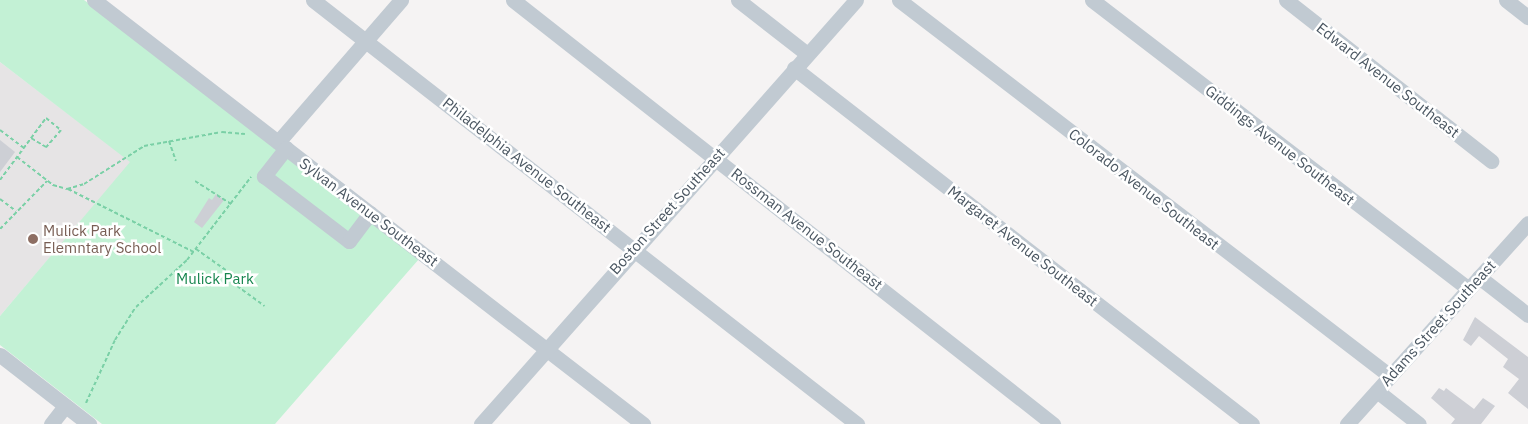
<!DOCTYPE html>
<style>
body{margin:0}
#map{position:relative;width:1528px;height:424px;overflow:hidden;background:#f5f3f3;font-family:"IBM Plex Sans",sans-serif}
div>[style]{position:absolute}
.education>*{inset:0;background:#e6e4e5}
.green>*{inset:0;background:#c3f1d5}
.building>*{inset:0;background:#cdcfd5}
.path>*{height:2px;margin-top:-1px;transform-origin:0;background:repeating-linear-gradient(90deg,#7ad0a6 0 4px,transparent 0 6.5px)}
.minor>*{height:15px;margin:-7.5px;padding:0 7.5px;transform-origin:7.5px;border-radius:7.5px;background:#c1cad2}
.dots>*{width:14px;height:14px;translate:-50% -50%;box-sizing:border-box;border:2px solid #fff;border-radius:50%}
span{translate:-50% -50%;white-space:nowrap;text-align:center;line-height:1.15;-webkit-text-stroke:5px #fff;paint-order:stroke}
.street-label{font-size:15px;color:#4a5661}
.education-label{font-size:15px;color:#785e54}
.left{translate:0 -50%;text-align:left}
.park-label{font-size:15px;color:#17864f}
</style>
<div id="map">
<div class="education">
<i style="clip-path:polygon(0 62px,131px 162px,0 316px)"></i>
</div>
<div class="green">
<i style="clip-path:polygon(0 0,84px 0,266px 132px,419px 259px,275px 424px,102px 424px,0 345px,0 316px,130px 162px,0 62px)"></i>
</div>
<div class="building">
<i style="clip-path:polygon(0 140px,15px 152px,0 172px)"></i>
<i style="clip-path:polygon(216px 194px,224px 200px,202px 228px,194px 222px,209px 198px,212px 200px)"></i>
<i style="clip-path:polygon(1475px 317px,1528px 357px,1528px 409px,1508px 393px,1519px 379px,1503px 367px,1508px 359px,1479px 336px,1471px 346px,1463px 340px)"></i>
<i style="clip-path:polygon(1439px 388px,1444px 391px,1446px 388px,1474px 409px,1483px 398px,1495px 406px,1481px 424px,1451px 424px,1455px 419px,1431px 398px)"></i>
</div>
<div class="path">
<i style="left:0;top:130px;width:30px;rotate:37deg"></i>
<i style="left:169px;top:141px;width:21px;rotate:71deg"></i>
<i style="left:17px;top:157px;width:46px;rotate:37.9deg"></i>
<i style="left:53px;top:185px;width:15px;rotate:16deg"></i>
<i style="left:67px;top:189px;width:18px;rotate:-16deg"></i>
<i style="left:84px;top:184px;width:71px;rotate:-32.3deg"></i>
<i style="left:144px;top:146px;width:79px;rotate:-10.2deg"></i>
<i style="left:222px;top:132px;width:23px;rotate:5deg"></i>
<i style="left:0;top:180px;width:77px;rotate:-53.4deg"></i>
<i style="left:46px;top:118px;width:19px;rotate:39deg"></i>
<i style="left:61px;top:130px;width:23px;rotate:131deg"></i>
<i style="left:46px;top:147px;width:17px;rotate:-149deg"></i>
<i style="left:195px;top:181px;width:43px;rotate:32.6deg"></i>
<i style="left:68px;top:189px;width:141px;rotate:26.6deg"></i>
<i style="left:0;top:199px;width:20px;rotate:37deg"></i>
<i style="left:0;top:229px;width:67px;rotate:-45.6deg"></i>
<i style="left:196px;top:249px;width:59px;rotate:35.3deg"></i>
<i style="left:241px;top:281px;width:6px;rotate:129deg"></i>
<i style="left:237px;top:286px;width:34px;rotate:36deg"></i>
<i style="left:86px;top:403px;width:69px;rotate:-65.3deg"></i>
<i style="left:115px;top:340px;width:39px;rotate:-58deg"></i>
<i style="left:136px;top:307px;width:69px;rotate:-42.7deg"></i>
<i style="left:187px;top:260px;width:105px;rotate:-52.4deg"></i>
</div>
<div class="minor">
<i style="left:94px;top:0;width:694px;rotate:37.68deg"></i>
<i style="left:313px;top:0;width:690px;rotate:37.93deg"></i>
<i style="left:513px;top:0;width:687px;rotate:38.14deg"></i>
<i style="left:738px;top:0;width:88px;rotate:38deg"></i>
<i style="left:899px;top:0;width:618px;rotate:37.44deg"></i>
<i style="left:1092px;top:0;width:474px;rotate:37.5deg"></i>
<i style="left:1286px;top:0;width:261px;rotate:38.1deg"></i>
<i style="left:1506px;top:0;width:28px;rotate:38deg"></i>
<i style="left:794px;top:68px;width:580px;rotate:37.86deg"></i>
<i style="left:278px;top:142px;width:188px;rotate:-49.1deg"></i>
<i style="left:286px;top:148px;width:36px;rotate:128deg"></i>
<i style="left:264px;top:176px;width:107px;rotate:37.4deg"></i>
<i style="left:349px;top:241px;width:35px;rotate:-53deg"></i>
<i style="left:1479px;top:277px;width:62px;rotate:37.8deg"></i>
<i style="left:0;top:355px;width:113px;rotate:37.8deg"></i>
<i style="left:1377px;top:391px;width:53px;rotate:38.2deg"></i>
<i style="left:51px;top:424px;width:23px;rotate:-52deg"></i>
<i style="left:481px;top:424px;width:566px;rotate:-48.51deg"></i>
<i style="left:1347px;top:424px;width:270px;rotate:-48deg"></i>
</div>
<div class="dots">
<i style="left:33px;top:239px;background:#8d6e63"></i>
</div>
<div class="street-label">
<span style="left:1388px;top:80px;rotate:38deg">Edward Avenue Southeast</span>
<span style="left:1280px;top:145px;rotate:38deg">Giddings Avenue Southeast</span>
<span style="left:527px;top:165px;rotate:38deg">Philadelphia Avenue Southeast</span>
<span style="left:1144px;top:189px;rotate:38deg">Colorado Avenue Southeast</span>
<span style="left:667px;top:211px;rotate:-48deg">Boston Street Southeast</span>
<span style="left:369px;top:212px;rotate:37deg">Sylvan Avenue Southeast</span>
<span style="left:807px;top:229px;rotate:38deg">Rossman Avenue Southeast</span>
<span style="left:1023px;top:246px;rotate:38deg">Margaret Avenue Southeast</span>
<span style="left:1438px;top:323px;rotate:-48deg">Adams Street Southeast</span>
</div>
<div class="education-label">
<span class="left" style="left:43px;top:239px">Mulick Park<br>Elemntary School</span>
</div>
<div class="park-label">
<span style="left:215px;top:279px">Mulick Park</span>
</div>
</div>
